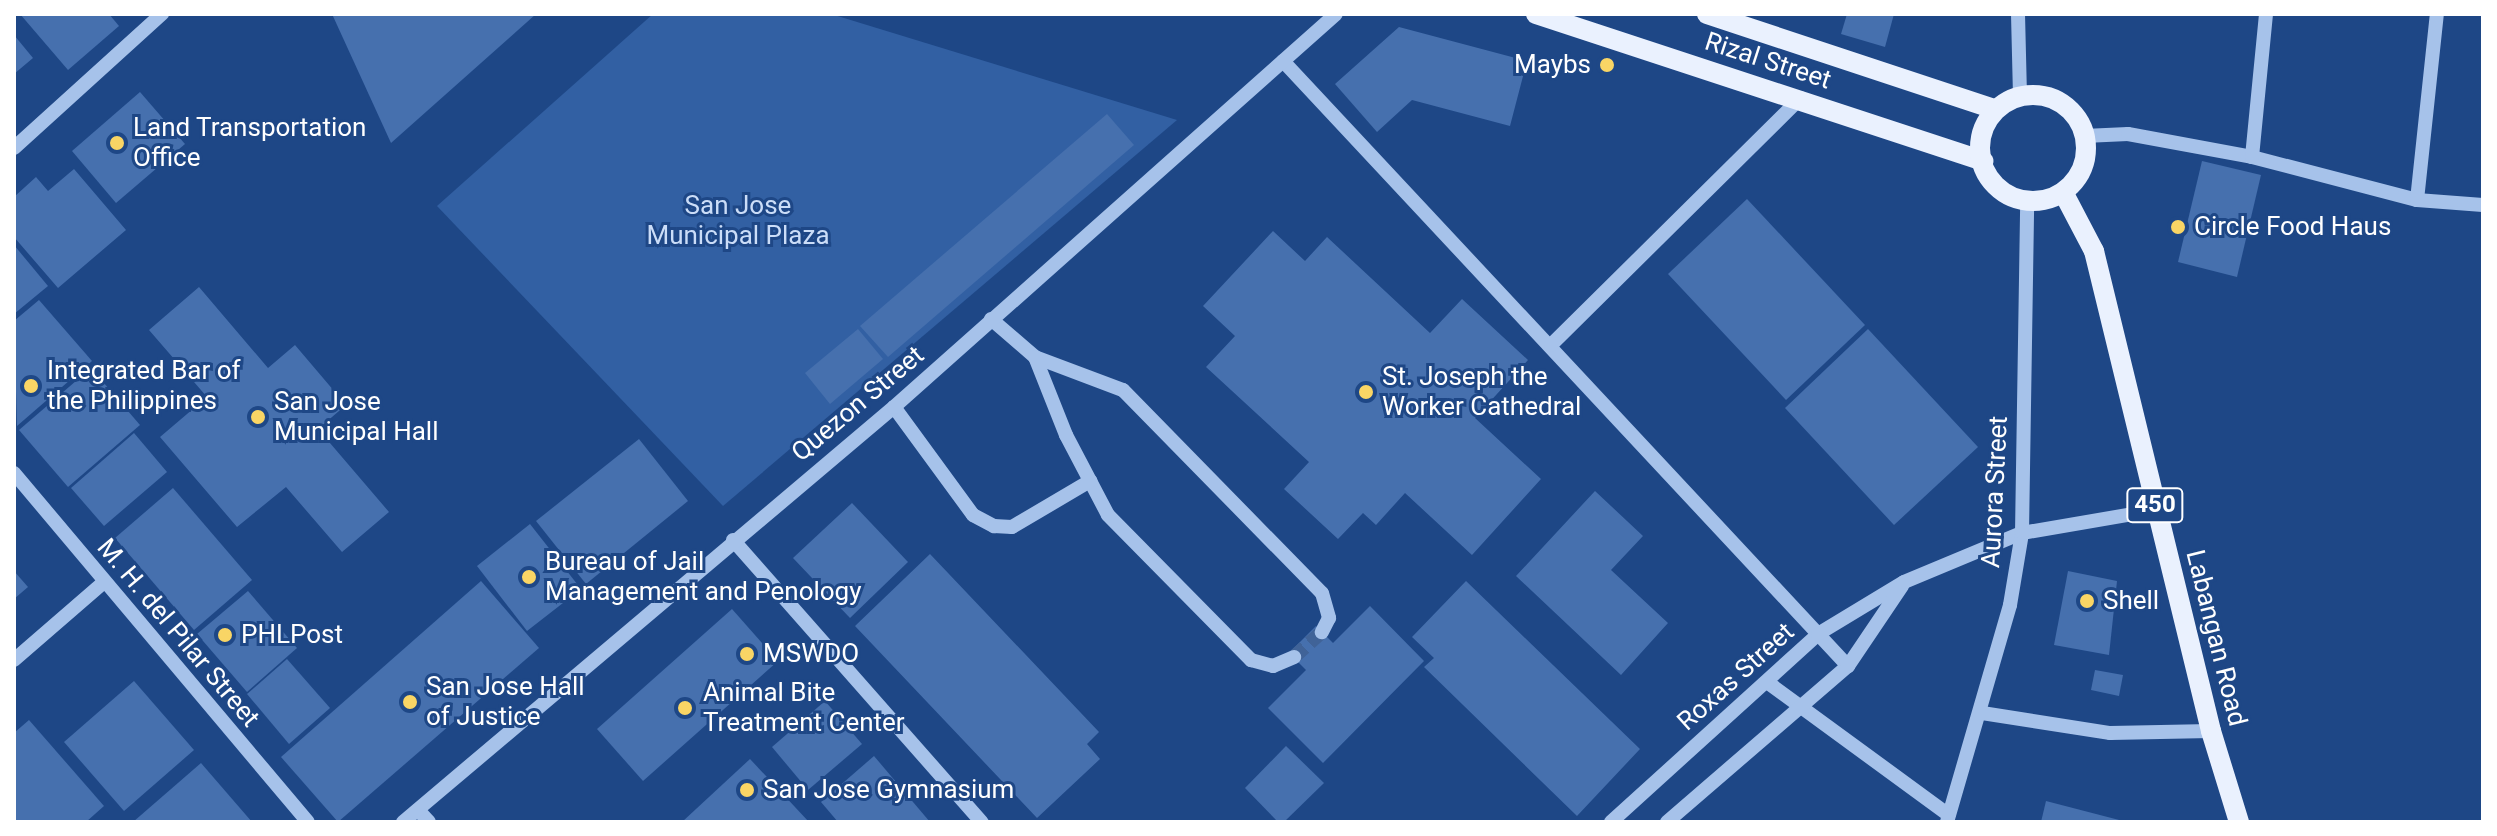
<!DOCTYPE html>
<style>
body{margin:0}
#map{position:relative;width:2497px;height:836px;overflow:hidden;background:#1e4786;font-family:Roboto,sans-serif}
div>[style]{position:absolute}
.green>*{inset:0;background:#3260a3}
.building>*{inset:0;background:#4670ae}
.minor-tunnel>*{height:14px;margin-top:-7px;transform-origin:0;background:repeating-linear-gradient(90deg,#406398 0 14px,transparent 0 21px)}
.minor>*{height:14px;margin:-7px;padding:0 7px;transform-origin:7px;border-radius:7px;background:#a6c2ea}
.major>*{height:20px;margin:-10px;padding:0 10px;transform-origin:10px;border-radius:10px;background:#eaf1fe}
.major>.ring{margin:-10px;padding:0;box-sizing:content-box;background:none;border:20px solid #eaf1fe;border-radius:50%}
.dots>*{width:22px;height:22px;translate:-50% -50%;box-sizing:border-box;border:4px solid #1e4786;border-radius:50%}
span{translate:-50% -50%;white-space:nowrap;text-align:center;line-height:1.15;-webkit-text-stroke:6px #1e4786;paint-order:stroke}
.shield-label span{padding:2px 6px;background:#1e4786;border:2px solid;border-radius:6px;-webkit-text-stroke-width:0}
.shield-label{font-size:24px;color:#fff;font-weight:700}
.street-label{font-size:26px;color:#fff}
.poi-label{font-size:26px;color:#fff}
.right{translate:-100% -50%;text-align:right}
.left{translate:0 -50%;text-align:left}
.park-label{font-size:26px;color:#cbddf8}
.frame{position:absolute;inset:0;border:16px solid #fff;pointer-events:none}
</style>
<div id="map">
<div class="green">
<i style="clip-path:polygon(653px 14px,831px 14px,1177px 120px,723px 506px,437px 206px)"></i>
</div>
<div class="building">
<i style="clip-path:polygon(20px 14px,109px 14px,119px 26px,68px 70px)"></i>
<i style="clip-path:polygon(332px 14px,536px 14px,391px 143px)"></i>
<i style="clip-path:polygon(1847px 14px,1894px 14px,1885px 47px,1841px 34px)"></i>
<i style="clip-path:polygon(1399px 27px,1527px 61px,1510px 126px,1412px 100px,1377px 132px,1335px 84px)"></i>
<i style="clip-path:polygon(14px 35px,33px 58px,14px 74px)"></i>
<i style="clip-path:polygon(140px 92px,185px 144px,116px 203px,72px 151px)"></i>
<i style="clip-path:polygon(1107px 114px,1134px 145px,888px 357px,860px 326px)"></i>
<i style="clip-path:polygon(2202px 161px,2261px 175px,2237px 277px,2178px 262px)"></i>
<i style="clip-path:polygon(74px 169px,126px 230px,58px 288px,14px 237px,14px 197px,36px 177px,48px 191px)"></i>
<i style="clip-path:polygon(1747px 199px,1865px 325px,1786px 400px,1668px 274px)"></i>
<i style="clip-path:polygon(1273px 231px,1305px 261px,1327px 237px,1430px 333px,1462px 299px,1528px 360px,1475px 418px,1541px 479px,1472px 555px,1405px 493px,1376px 525px,1363px 513px,1338px 539px,1284px 489px,1309px 462px,1206px 367px,1235px 336px,1203px 306px)"></i>
<i style="clip-path:polygon(14px 245px,48px 286px,14px 314px)"></i>
<i style="clip-path:polygon(199px 287px,268px 368px,295px 345px,346px 405px,318px 429px,389px 512px,342px 552px,286px 487px,237px 527px,160px 437px,207px 397px,149px 330px)"></i>
<i style="clip-path:polygon(39px 300px,92px 361px,17px 426px,14px 321px)"></i>
<i style="clip-path:polygon(858px 329px,883px 359px,830px 404px,805px 373px)"></i>
<i style="clip-path:polygon(1868px 329px,1978px 447px,1894px 525px,1785px 408px)"></i>
<i style="clip-path:polygon(91px 368px,140px 425px,68px 487px,19px 430px)"></i>
<i style="clip-path:polygon(134px 433px,167px 472px,104px 526px,71px 488px)"></i>
<i style="clip-path:polygon(639px 439px,688px 501px,586px 584px,536px 521px)"></i>
<i style="clip-path:polygon(173px 488px,252px 580px,194px 630px,115px 538px)"></i>
<i style="clip-path:polygon(1595px 491px,1643px 536px,1611px 570px,1668px 623px,1621px 675px,1516px 576px)"></i>
<i style="clip-path:polygon(852px 503px,908px 562px,850px 618px,793px 558px)"></i>
<i style="clip-path:polygon(530px 524px,581px 589px,527px 631px,477px 566px)"></i>
<i style="clip-path:polygon(930px 554px,1099px 732px,1087px 744px,1100px 759px,1037px 818px,855px 626px)"></i>
<i style="clip-path:polygon(14px 571px,28px 587px,14px 599px)"></i>
<i style="clip-path:polygon(2068px 571px,2117px 581px,2109px 655px,2054px 645px)"></i>
<i style="clip-path:polygon(481px 581px,539px 648px,338px 822px,281px 757px)"></i>
<i style="clip-path:polygon(1466px 581px,1640px 749px,1577px 816px,1424px 667px,1434px 658px,1412px 637px)"></i>
<i style="clip-path:polygon(248px 591px,297px 648px,247px 692px,197px 634px)"></i>
<i style="clip-path:polygon(1370px 606px,1424px 661px,1323px 763px,1268px 708px,1306px 670px,1289px 653px,1316px 626px,1333px 643px)"></i>
<i style="clip-path:polygon(732px 609px,778px 661px,643px 781px,597px 729px)"></i>
<i style="clip-path:polygon(287px 659px,330px 708px,289px 744px,247px 694px)"></i>
<i style="clip-path:polygon(2095px 670px,2123px 675px,2119px 696px,2091px 690px)"></i>
<i style="clip-path:polygon(134px 681px,194px 750px,124px 811px,64px 742px)"></i>
<i style="clip-path:polygon(825px 701px,862px 744px,808px 790px,772px 747px)"></i>
<i style="clip-path:polygon(29px 720px,104px 806px,86px 822px,14px 822px,14px 733px)"></i>
<i style="clip-path:polygon(1286px 746px,1324px 783px,1284px 822px,1278px 822px,1245px 788px)"></i>
<i style="clip-path:polygon(874px 756px,930px 822px,838px 822px,821px 802px)"></i>
<i style="clip-path:polygon(750px 759px,809px 822px,682px 822px)"></i>
<i style="clip-path:polygon(201px 763px,252px 822px,133px 822px)"></i>
<i style="clip-path:polygon(2046px 801px,2123px 821px,2123px 822px,2041px 822px)"></i>
</div>
<div class="minor-tunnel">
<i style="left:1294px;top:657px;width:38px;rotate:-42deg"></i>
</div>
<div class="minor">
<i style="left:2018px;top:14px;width:80px;rotate:88.6deg"></i>
<i style="left:1283px;top:61px;width:828px;rotate:46.96deg"></i>
<i style="left:2084px;top:136px;width:44px;rotate:-2.6deg"></i>
<i style="left:2128px;top:134px;width:126px;rotate:10.5deg"></i>
<i style="left:2252px;top:157px;width:171px;rotate:14.6deg"></i>
<i style="left:2417px;top:200px;width:66px;rotate:4.3deg"></i>
<i style="left:14px;top:148px;width:200px;rotate:-42.2deg"></i>
<i style="left:2252px;top:157px;width:144px;rotate:-84.4deg"></i>
<i style="left:2417px;top:200px;width:187px;rotate:-83.9deg"></i>
<i style="left:991px;top:319px;width:58px;rotate:40.8deg"></i>
<i style="left:1035px;top:357px;width:94px;rotate:20.6deg"></i>
<i style="left:1123px;top:390px;width:284px;rotate:45.6deg"></i>
<i style="left:1322px;top:593px;width:26px;rotate:74deg"></i>
<i style="left:1329px;top:618px;width:16px;rotate:117deg"></i>
<i style="left:1551px;top:345px;width:351px;rotate:-44.7deg"></i>
<i style="left:1035px;top:357px;width:84px;rotate:68.3deg"></i>
<i style="left:1066px;top:435px;width:90px;rotate:62.3deg"></i>
<i style="left:1108px;top:515px;width:204px;rotate:45.4deg"></i>
<i style="left:1251px;top:660px;width:23px;rotate:15deg"></i>
<i style="left:1273px;top:666px;width:23px;rotate:-23deg"></i>
<i style="left:894px;top:407px;width:134px;rotate:53.8deg"></i>
<i style="left:973px;top:515px;width:24px;rotate:28deg"></i>
<i style="left:994px;top:526px;width:18px;rotate:3deg"></i>
<i style="left:1012px;top:527px;width:91px;rotate:-30.5deg"></i>
<i style="left:14px;top:473px;width:456px;rotate:49.9deg"></i>
<i style="left:733px;top:540px;width:376px;rotate:48.6deg"></i>
<i style="left:14px;top:660px;width:118px;rotate:-40.9deg"></i>
<i style="left:1767px;top:682px;width:225px;rotate:36.2deg"></i>
<i style="left:1982px;top:713px;width:130px;rotate:8.9deg"></i>
<i style="left:2110px;top:733px;width:101px;rotate:-1.1deg"></i>
<i style="left:418px;top:810px;width:16px;rotate:47deg"></i>
<i style="left:403px;top:822px;width:643px;rotate:-40.2deg"></i>
<i style="left:894px;top:407px;width:591px;rotate:-41.64deg"></i>
<i style="left:1611px;top:822px;width:280px;rotate:-42.2deg"></i>
<i style="left:1818px;top:634px;width:100px;rotate:-31.2deg"></i>
<i style="left:1904px;top:582px;width:128px;rotate:-22.6deg"></i>
<i style="left:2022px;top:533px;width:137px;rotate:-9.7deg"></i>
<i style="left:1667px;top:822px;width:239px;rotate:-40.8deg"></i>
<i style="left:1848px;top:666px;width:97px;rotate:-56deg"></i>
<i style="left:1947px;top:822px;width:226px;rotate:-73.8deg"></i>
<i style="left:2010px;top:605px;width:73px;rotate:-80.5deg"></i>
<i style="left:2022px;top:533px;width:330px;rotate:-89.1deg"></i>
</div>
<div class="major">
<i style="left:1536px;top:14px;width:471px;rotate:18.2deg"></i>
<i style="left:1707px;top:14px;width:300px;rotate:18.3deg"></i>
<i class="ring" style="left:1980px;top:95px;width:86px;height:86px"></i>
<i style="left:2063px;top:192px;width:67px;rotate:62.3deg"></i>
<i style="left:2094px;top:251px;width:494px;rotate:76.3deg"></i>
<i style="left:2211px;top:731px;width:95px;rotate:72.9deg"></i>
</div>
<div class="dots">
<i style="left:1607px;top:65px;background:#f9d565"></i>
<i style="left:117px;top:143px;background:#f9d565"></i>
<i style="left:2178px;top:227px;background:#f9d565"></i>
<i style="left:31px;top:386px;background:#f9d565"></i>
<i style="left:1366px;top:392px;background:#f9d565"></i>
<i style="left:258px;top:417px;background:#f9d565"></i>
<i style="left:529px;top:577px;background:#f9d565"></i>
<i style="left:2087px;top:601px;background:#f9d565"></i>
<i style="left:225px;top:635px;background:#f9d565"></i>
<i style="left:747px;top:654px;background:#f9d565"></i>
<i style="left:410px;top:702px;background:#f9d565"></i>
<i style="left:685px;top:708px;background:#f9d565"></i>
<i style="left:747px;top:790px;background:#f9d565"></i>
</div>
<div class="shield-label">
<span style="left:2155px;top:505px">450</span>
</div>
<div class="street-label">
<span style="left:1768px;top:61px;rotate:18deg">Rizal Street</span>
<span style="left:858px;top:404px;rotate:-40deg">Quezon Street</span>
<span style="left:1995px;top:492px;rotate:-87deg">Aurora Street</span>
<span style="left:178px;top:633px;rotate:50deg">M. H. del Pilar Street</span>
<span style="left:2216px;top:638px;rotate:76deg">Labangan Road</span>
<span style="left:1736px;top:677px;rotate:-42deg">Roxas Street</span>
</div>
<div class="poi-label">
<span class="right" style="left:1591px;top:65px">Maybs</span>
<span class="left" style="left:133px;top:143px">Land Transportation<br>Office</span>
<span class="left" style="left:2194px;top:227px">Circle Food Haus</span>
<span class="left" style="left:47px;top:386px">Integrated Bar of<br>the Philippines</span>
<span class="left" style="left:1382px;top:392px">St. Joseph the<br>Worker Cathedral</span>
<span class="left" style="left:274px;top:417px">San Jose<br>Municipal Hall</span>
<span class="left" style="left:545px;top:577px">Bureau of Jail<br>Management and Penology</span>
<span class="left" style="left:2103px;top:601px">Shell</span>
<span class="left" style="left:241px;top:635px">PHLPost</span>
<span class="left" style="left:763px;top:654px">MSWDO</span>
<span class="left" style="left:426px;top:702px">San Jose Hall<br>of Justice</span>
<span class="left" style="left:703px;top:708px">Animal Bite<br>Treatment Center</span>
<span class="left" style="left:763px;top:790px">San Jose Gymnasium</span>
</div>
<div class="park-label">
<span style="left:738px;top:221px">San Jose<br>Municipal Plaza</span>
</div>
<div class="frame"></div>
</div>
